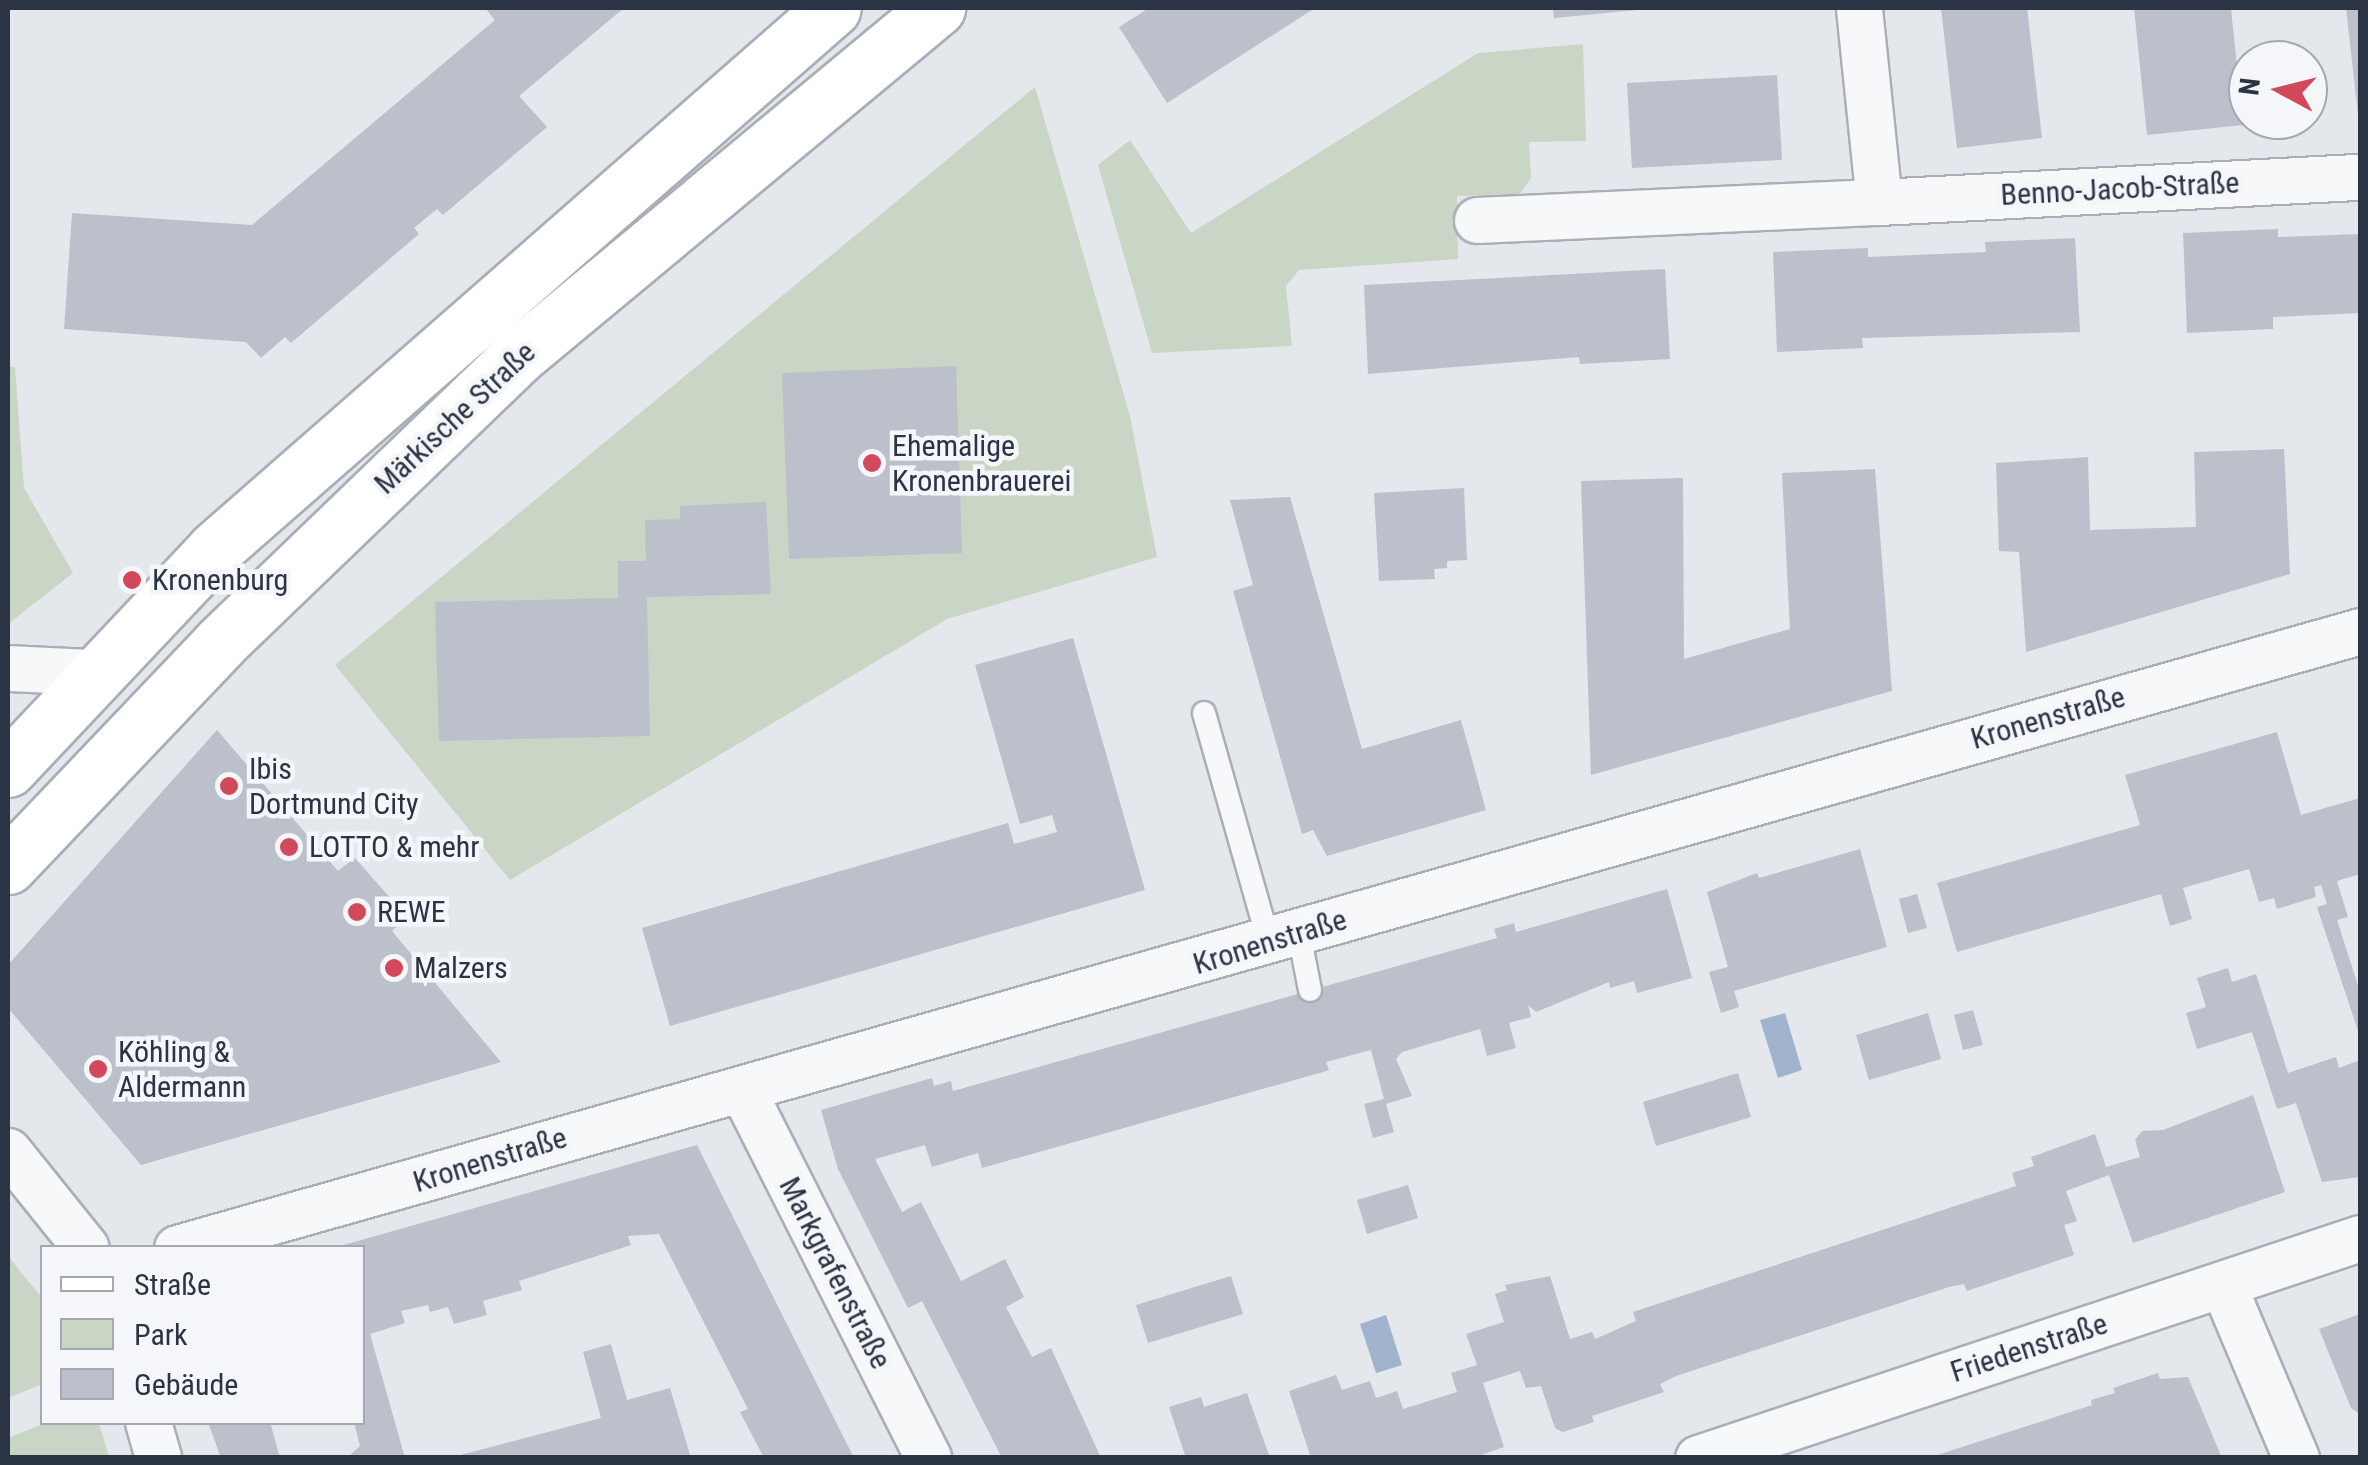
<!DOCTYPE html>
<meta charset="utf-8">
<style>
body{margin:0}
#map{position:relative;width:2368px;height:1465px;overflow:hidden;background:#e4e7ec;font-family:"Roboto Condensed",sans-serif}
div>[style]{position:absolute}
.green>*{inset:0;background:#c9d6c5}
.water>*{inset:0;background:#9fb4cc}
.building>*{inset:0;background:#bbc0ca}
.roads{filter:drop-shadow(2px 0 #a9aeb7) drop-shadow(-2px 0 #a9aeb7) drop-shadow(0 2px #a9aeb7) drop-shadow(0 -2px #a9aeb7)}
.lane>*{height:22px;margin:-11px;padding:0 11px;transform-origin:11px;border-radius:11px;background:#f7f8fa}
.street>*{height:45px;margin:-22.5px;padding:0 22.5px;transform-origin:22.5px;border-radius:22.5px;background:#f7f8fa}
.secondary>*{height:55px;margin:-27.5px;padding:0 27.5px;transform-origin:27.5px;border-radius:27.5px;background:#fff}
.dots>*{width:28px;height:28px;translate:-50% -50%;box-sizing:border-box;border:5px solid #f4f6f9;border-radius:50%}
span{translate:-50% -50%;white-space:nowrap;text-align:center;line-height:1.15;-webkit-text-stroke:9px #f4f6f9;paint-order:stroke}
.street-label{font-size:30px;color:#2b3445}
.poi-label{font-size:30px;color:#2b3445}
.left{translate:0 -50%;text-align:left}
.frame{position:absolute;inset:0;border:10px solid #2b3445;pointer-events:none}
.legend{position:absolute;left:40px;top:1245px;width:325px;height:180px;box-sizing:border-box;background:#f4f6f9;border:2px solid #a4a8b1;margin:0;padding:12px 18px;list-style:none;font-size:30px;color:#2b3445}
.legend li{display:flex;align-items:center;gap:20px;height:50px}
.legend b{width:50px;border:2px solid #a4a8b1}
.north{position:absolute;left:2228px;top:40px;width:100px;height:100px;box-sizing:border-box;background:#f4f6f9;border:2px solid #a4a8b1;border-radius:50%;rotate:277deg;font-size:28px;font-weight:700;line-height:40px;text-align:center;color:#2b3445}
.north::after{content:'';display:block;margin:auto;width:35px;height:45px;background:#d1495b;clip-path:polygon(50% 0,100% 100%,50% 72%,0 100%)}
</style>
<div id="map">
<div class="green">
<i style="clip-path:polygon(1583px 44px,1586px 141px,1529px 142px,1531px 178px,1520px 194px,1457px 196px,1458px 259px,1299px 270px,1286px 286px,1292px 346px,1152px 353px,1098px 165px,1130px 140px,1191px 233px,1478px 53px)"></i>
<i style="clip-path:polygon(1035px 87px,1130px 416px,1157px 557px,947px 619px,510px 880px,335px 665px)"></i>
<i style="clip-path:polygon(8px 366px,15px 367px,24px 488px,73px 573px,8px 624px)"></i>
<i style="clip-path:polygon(8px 1256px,42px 1298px,42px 1384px,8px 1398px)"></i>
<i style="clip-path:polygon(48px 1422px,99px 1423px,109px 1457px,8px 1457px,8px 1438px)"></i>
</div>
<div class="water">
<i style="clip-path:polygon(1785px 1013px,1802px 1070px,1778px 1078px,1760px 1020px)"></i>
<i style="clip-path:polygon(1386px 1315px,1402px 1365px,1376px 1373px,1360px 1324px)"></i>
</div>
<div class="building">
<i style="clip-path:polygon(485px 8px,624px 8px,519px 96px,547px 127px,443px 215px,437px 209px,414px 228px,419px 234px,291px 343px,285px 337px,261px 358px,246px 342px,64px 329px,72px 213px,252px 225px,495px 20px)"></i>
<i style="clip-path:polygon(1149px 8px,1315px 8px,1167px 103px,1119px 27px)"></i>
<i style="clip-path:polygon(1553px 8px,1637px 8px,1637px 10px,1554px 18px)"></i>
<i style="clip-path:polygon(1941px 8px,2027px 8px,2042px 138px,1957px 148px)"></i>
<i style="clip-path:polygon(2134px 8px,2231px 8px,2243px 125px,2147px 135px)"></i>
<i style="clip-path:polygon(2346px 8px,2360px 8px,2360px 114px,2358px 114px)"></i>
<i style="clip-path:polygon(1777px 75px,1782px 160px,1632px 168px,1627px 83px)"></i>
<i style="clip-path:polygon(2278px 229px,2278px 237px,2360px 234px,2360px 313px,2273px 317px,2273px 329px,2187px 333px,2183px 233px)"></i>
<i style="clip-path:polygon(2075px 238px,2080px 332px,1862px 338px,1863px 348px,1777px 352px,1773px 252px,1868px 248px,1868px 257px,1986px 252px,1985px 242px)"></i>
<i style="clip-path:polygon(1665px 269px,1670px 359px,1580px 364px,1579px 357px,1368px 374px,1364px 285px)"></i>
<i style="clip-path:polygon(956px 366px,962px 553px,789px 559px,782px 373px)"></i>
<i style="clip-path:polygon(2284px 449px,2290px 574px,2026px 652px,2019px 552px,1999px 551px,1996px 463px,2088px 457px,2090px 530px,2196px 527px,2194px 452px)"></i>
<i style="clip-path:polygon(1875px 469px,1892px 691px,1591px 775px,1581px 481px,1683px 478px,1684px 659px,1790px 629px,1782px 473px)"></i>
<i style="clip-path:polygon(1464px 488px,1467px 560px,1447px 561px,1447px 568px,1434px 569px,1435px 579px,1379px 581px,1374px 493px)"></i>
<i style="clip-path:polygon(1290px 497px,1362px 749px,1461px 720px,1486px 810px,1327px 856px,1313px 830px,1302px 834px,1233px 591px,1253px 585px,1230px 500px)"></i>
<i style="clip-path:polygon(766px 502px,771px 594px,647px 597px,650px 736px,439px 741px,435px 602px,618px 598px,618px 561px,646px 561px,645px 520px,680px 519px,680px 506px)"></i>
<i style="clip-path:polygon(1073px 638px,1145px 890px,670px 1026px,642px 928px,1008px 823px,1014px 844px,1057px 832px,1052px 815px,1020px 824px,975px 665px)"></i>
<i style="clip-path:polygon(217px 730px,338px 871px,355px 858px,407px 917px,392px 931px,501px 1062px,141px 1165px,8px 1008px,8px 965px)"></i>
<i style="clip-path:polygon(2277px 732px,2301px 815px,2360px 798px,2360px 874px,2337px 881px,2348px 917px,2337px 920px,2360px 992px,2360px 1037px,2317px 907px,2327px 904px,2321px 885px,2314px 887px,2316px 897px,2277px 909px,2274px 898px,2259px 902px,2249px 869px,2183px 888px,2192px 919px,2170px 926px,2161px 894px,1957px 952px,1937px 883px,2140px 825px,2125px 775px)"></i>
<i style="clip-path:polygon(1860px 849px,1887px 947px,1734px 991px,1739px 1007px,1721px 1013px,1709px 972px,1728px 967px,1707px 892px,1757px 873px,1759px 878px)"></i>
<i style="clip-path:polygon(1667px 889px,1692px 978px,1637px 993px,1634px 981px,1610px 988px,1609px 982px,1536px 1012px,1528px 1005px,1531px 1017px,1509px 1023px,1516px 1048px,1487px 1056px,1480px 1029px,1402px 1052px,1396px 1059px,1412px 1096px,1386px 1104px,1394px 1132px,1373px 1138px,1364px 1104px,1384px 1099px,1371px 1050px,1326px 1062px,1329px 1070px,1323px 1072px,982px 1168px,978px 1153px,932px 1167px,925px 1145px,875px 1159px,902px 1212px,921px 1202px,961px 1281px,1005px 1259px,1024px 1297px,1006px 1307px,1032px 1357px,1051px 1348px,1101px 1458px,1002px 1458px,922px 1301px,908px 1308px,838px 1169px,821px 1110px,932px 1078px,934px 1086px,951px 1081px,953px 1091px,1497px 938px,1494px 929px,1514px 923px,1516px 932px)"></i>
<i style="clip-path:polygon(1917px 894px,1927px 928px,1908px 933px,1899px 899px)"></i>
<i style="clip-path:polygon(2228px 968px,2232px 982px,2256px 974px,2288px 1073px,2336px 1057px,2339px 1068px,2360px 1060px,2360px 1177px,2322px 1182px,2296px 1103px,2277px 1109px,2252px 1032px,2197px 1049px,2186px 1013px,2206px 1007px,2197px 978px)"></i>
<i style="clip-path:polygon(1973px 1010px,1983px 1045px,1963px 1050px,1954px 1015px)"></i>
<i style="clip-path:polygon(1928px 1013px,1941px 1059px,1869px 1080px,1856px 1035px)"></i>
<i style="clip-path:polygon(1738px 1073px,1751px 1117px,1656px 1146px,1643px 1102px)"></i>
<i style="clip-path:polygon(2253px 1095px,2285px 1192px,2133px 1243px,2109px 1175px,2066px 1191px,2077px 1221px,2064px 1225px,2074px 1255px,1967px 1291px,1964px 1284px,1949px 1287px,1676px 1376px,1660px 1384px,1664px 1392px,1592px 1416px,1594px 1422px,1563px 1432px,1555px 1428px,1541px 1386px,1526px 1388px,1520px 1371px,1483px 1383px,1504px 1447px,1472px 1458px,1311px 1458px,1289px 1391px,1336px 1375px,1342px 1390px,1370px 1381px,1376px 1398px,1397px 1391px,1403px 1409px,1457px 1392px,1451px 1373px,1477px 1365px,1466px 1334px,1504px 1322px,1495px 1294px,1507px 1290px,1505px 1285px,1550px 1276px,1570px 1339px,1592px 1332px,1595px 1339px,1636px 1321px,1633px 1312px,2016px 1186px,2012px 1173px,2034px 1166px,2031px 1157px,2095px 1134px,2106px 1167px,2140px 1157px,2135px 1140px,2142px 1131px,2163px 1130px)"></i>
<i style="clip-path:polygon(697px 1145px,854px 1458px,764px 1458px,740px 1412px,748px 1409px,659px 1234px,628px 1236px,631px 1245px,519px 1281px,522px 1290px,483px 1301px,487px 1315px,454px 1324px,448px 1307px,430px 1312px,428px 1305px,401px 1311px,405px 1323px,370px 1334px,405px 1458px,347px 1458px,360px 1446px,354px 1422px,362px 1422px,362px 1248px,340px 1246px)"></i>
<i style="clip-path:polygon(1408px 1185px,1418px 1218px,1367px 1234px,1357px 1200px)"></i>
<i style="clip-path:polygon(1231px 1276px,1243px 1314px,1148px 1343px,1136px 1305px)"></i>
<i style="clip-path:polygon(2360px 1314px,2360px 1414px,2351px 1408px,2319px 1329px)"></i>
<i style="clip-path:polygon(611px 1344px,627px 1400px,670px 1388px,691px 1458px,449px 1458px,601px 1418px,583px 1352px)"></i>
<i style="clip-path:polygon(2158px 1373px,2160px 1379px,2188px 1377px,2222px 1458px,1928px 1458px,2092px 1405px,2091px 1400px,2115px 1393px,2113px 1388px)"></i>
<i style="clip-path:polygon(1247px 1393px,1270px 1458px,1186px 1458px,1169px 1407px,1201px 1397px,1204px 1407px)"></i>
<i style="clip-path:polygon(208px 1422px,270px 1422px,280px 1458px,221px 1458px)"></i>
</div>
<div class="roads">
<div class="lane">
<i style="left:1204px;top:713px;width:238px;rotate:74.2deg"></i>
<i style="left:1299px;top:934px;width:57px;rotate:78.9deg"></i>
</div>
<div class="street">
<i style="left:1879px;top:202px;width:482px;rotate:-3deg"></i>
<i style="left:1477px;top:220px;width:402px;rotate:-2.6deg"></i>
<i style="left:1879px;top:202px;width:195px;rotate:-95.9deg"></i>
<i style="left:8px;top:668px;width:86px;rotate:2.7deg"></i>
<i style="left:742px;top:1089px;width:413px;rotate:63.2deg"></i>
<i style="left:8px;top:1151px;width:124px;rotate:51.2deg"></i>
<i style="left:177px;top:1248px;width:2269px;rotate:-15.78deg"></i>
<i style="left:2223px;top:1285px;width:188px;rotate:67.1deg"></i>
<i style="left:148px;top:1422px;width:37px;rotate:74deg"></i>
<i style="left:1698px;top:1458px;width:698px;rotate:-18.38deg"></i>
</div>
<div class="secondary">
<i style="left:8px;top:769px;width:302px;rotate:-46.7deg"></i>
<i style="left:215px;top:549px;width:821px;rotate:-41.2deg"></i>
<i style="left:8px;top:866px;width:308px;rotate:-46.4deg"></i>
<i style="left:220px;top:643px;width:414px;rotate:-43.9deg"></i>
<i style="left:518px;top:356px;width:545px;rotate:-39.71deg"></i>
</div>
</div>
<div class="dots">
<i style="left:872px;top:463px;background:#d1495b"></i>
<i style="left:132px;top:580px;background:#d1495b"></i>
<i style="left:229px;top:786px;background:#d1495b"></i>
<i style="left:289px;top:847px;background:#d1495b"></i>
<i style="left:357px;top:912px;background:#d1495b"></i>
<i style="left:394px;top:968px;background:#d1495b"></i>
<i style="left:98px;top:1069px;background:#d1495b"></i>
</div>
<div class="street-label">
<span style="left:2120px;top:189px;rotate:-3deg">Benno-Jacob-Straße</span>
<span style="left:455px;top:418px;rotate:-43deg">Märkische Straße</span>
<span style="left:2048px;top:718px;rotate:-16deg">Kronenstraße</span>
<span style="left:1270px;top:942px;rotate:-17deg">Kronenstraße</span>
<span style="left:490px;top:1160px;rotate:-17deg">Kronenstraße</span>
<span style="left:835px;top:1273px;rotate:63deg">Markgrafenstraße</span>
<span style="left:2029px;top:1348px;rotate:-18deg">Friedenstraße</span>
</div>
<div class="poi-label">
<span class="left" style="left:892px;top:463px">Ehemalige<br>Kronenbrauerei</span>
<span class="left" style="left:152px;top:580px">Kronenburg</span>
<span class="left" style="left:249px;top:786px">Ibis<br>Dortmund City</span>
<span class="left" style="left:309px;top:847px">LOTTO &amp; mehr</span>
<span class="left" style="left:377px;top:912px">REWE</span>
<span class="left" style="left:414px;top:968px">Malzers</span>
<span class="left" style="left:118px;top:1069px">Köhling &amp;<br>Aldermann</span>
</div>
<div class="frame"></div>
<ul class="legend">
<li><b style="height:12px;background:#fff"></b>Straße</li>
<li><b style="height:28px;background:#c9d6c5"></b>Park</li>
<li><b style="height:28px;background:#bbc0ca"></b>Gebäude</li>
</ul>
<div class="north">N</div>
</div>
